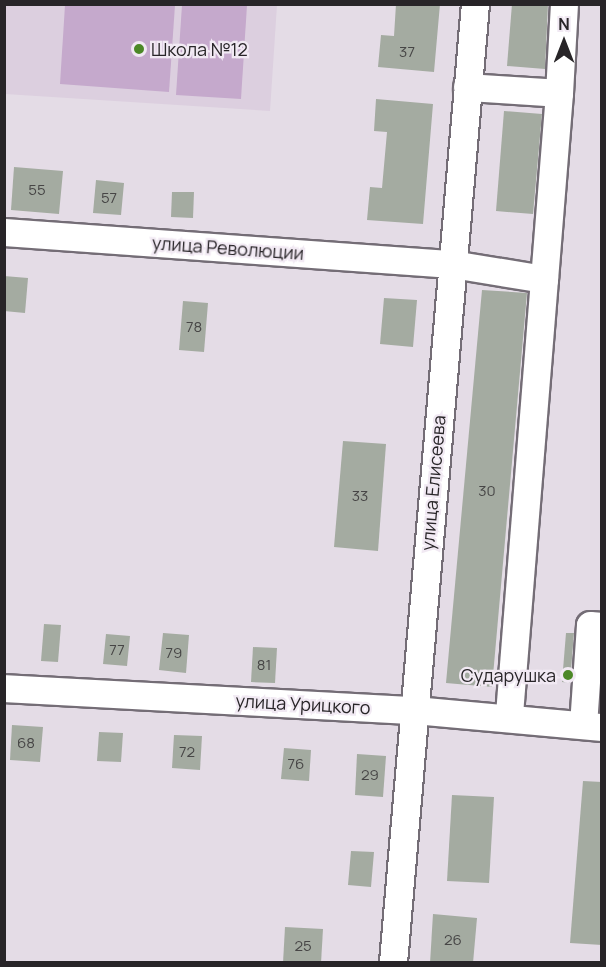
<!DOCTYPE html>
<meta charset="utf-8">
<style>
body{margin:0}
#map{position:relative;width:606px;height:967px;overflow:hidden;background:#e4dce6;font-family:Manrope,sans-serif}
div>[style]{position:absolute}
.built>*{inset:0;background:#dccfdf}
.green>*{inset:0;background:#c5a9cc}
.building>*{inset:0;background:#a4aba1}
.roads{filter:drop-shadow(2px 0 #746d76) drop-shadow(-2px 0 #746d76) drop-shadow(0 2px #746d76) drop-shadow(0 -2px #746d76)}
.minor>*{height:27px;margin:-13.5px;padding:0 13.5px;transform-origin:13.5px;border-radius:13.5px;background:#fff}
.dots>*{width:16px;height:16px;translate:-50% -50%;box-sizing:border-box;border:3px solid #f1e9f3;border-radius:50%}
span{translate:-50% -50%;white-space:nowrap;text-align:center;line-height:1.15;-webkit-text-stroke:4.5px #f1e9f3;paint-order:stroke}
.number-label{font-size:15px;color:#474646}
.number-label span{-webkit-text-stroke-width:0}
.poi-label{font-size:18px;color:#282528}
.left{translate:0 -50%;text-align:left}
.right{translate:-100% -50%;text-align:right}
.street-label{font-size:18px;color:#282528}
.frame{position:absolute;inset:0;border:6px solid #282528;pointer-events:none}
.north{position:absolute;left:534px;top:12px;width:60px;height:60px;-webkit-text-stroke:4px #f1e9f3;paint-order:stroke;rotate:0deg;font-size:16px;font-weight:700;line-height:24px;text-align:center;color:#282528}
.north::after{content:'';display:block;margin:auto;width:21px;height:27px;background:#282528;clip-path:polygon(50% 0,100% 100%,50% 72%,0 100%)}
</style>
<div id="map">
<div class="built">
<i style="clip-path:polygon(4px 5px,277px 5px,270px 111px,5px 94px)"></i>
</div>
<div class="green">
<i style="clip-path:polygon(65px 5px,175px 5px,169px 92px,60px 84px)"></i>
<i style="clip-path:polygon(182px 5px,247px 5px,241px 99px,176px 95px)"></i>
</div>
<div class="building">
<i style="clip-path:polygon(396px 4px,440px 4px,434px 72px,378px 67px,381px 35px,394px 36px)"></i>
<i style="clip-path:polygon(512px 4px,548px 4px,545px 69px,507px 66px)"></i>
<i style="clip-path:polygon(376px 99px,433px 104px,423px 224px,367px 220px,370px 187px,382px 188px,387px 132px,374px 131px)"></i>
<i style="clip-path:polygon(504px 111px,542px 114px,533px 214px,496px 211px)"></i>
<i style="clip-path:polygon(14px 167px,63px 171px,59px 214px,11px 210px)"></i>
<i style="clip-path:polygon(96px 180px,124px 183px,121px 215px,93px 213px)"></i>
<i style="clip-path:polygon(172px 192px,194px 192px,193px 218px,171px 217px)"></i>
<i style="clip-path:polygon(4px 276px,28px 278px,25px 313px,4px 311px)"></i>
<i style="clip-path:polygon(482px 290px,527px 293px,492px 687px,446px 683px)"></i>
<i style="clip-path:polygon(384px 298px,417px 300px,413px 347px,380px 344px)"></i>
<i style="clip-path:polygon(183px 301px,208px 303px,204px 352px,179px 350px)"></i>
<i style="clip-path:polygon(343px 441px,386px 444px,378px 551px,334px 547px)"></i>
<i style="clip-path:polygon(44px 624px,61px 625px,58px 662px,41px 661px)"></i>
<i style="clip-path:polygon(163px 633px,189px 635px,186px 673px,159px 670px)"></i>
<i style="clip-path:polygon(566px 633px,574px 633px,570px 683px,562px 682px)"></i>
<i style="clip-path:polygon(106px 634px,130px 636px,127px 666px,103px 664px)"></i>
<i style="clip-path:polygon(253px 647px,277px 648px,275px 683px,251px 682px)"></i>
<i style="clip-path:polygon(12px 725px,43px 727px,40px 762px,10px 760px)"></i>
<i style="clip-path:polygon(99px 732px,123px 733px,121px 762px,97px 761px)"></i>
<i style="clip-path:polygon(174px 735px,202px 736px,200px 770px,172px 768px)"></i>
<i style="clip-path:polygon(284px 748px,311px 750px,309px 781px,281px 779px)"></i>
<i style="clip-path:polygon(357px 754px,386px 756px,383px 797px,355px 795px)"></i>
<i style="clip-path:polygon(583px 781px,602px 782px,602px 945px,570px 943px)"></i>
<i style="clip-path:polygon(452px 795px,494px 797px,489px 883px,447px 881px)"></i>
<i style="clip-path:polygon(351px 851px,374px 852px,371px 887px,348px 885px)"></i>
<i style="clip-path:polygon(433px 914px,477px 918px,473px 963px,430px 963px)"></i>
<i style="clip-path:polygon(285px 927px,323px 929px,321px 963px,283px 963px)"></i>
</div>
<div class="roads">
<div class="minor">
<i style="left:467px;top:87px;width:92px;rotate:3.7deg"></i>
<i style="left:559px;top:93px;width:187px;rotate:94.6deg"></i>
<i style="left:559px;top:93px;width:89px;rotate:-86.8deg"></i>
<i style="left:4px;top:232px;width:449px;rotate:4.1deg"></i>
<i style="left:452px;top:264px;width:93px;rotate:9.3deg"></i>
<i style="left:544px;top:279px;width:440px;rotate:94.6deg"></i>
<i style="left:4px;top:688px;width:411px;rotate:3.1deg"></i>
<i style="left:414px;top:710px;width:189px;rotate:5.2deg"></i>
<i style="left:583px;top:725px;width:100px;rotate:-86deg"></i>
<i style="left:590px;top:625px;width:12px;rotate:5deg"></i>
<i style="left:393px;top:962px;width:962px;rotate:-85.11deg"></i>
</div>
</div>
<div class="dots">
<i style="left:139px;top:49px;background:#4c8827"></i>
<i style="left:568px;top:675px;background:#4c8827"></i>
</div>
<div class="number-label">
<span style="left:407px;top:52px">37</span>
<span style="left:37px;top:190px">55</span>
<span style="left:109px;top:198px">57</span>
<span style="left:194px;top:327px">78</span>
<span style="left:487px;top:491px">30</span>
<span style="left:360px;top:496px">33</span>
<span style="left:117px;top:650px">77</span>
<span style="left:174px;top:653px">79</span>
<span style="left:264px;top:665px">81</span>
<span style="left:26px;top:743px">68</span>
<span style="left:187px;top:752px">72</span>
<span style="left:296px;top:764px">76</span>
<span style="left:370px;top:775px">29</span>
<span style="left:453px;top:940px">26</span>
<span style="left:303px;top:946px">25</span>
</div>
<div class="poi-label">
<span class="left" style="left:151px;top:49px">Школа №12</span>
<span class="right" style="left:556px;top:675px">Сударушка</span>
</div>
<div class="street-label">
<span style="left:228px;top:248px;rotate:4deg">улица Революции</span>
<span style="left:433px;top:483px;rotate:-85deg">улица Елисеева</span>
<span style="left:303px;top:704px;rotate:3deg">улица Урицкого</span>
</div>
<div class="frame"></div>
<div class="north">N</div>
</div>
